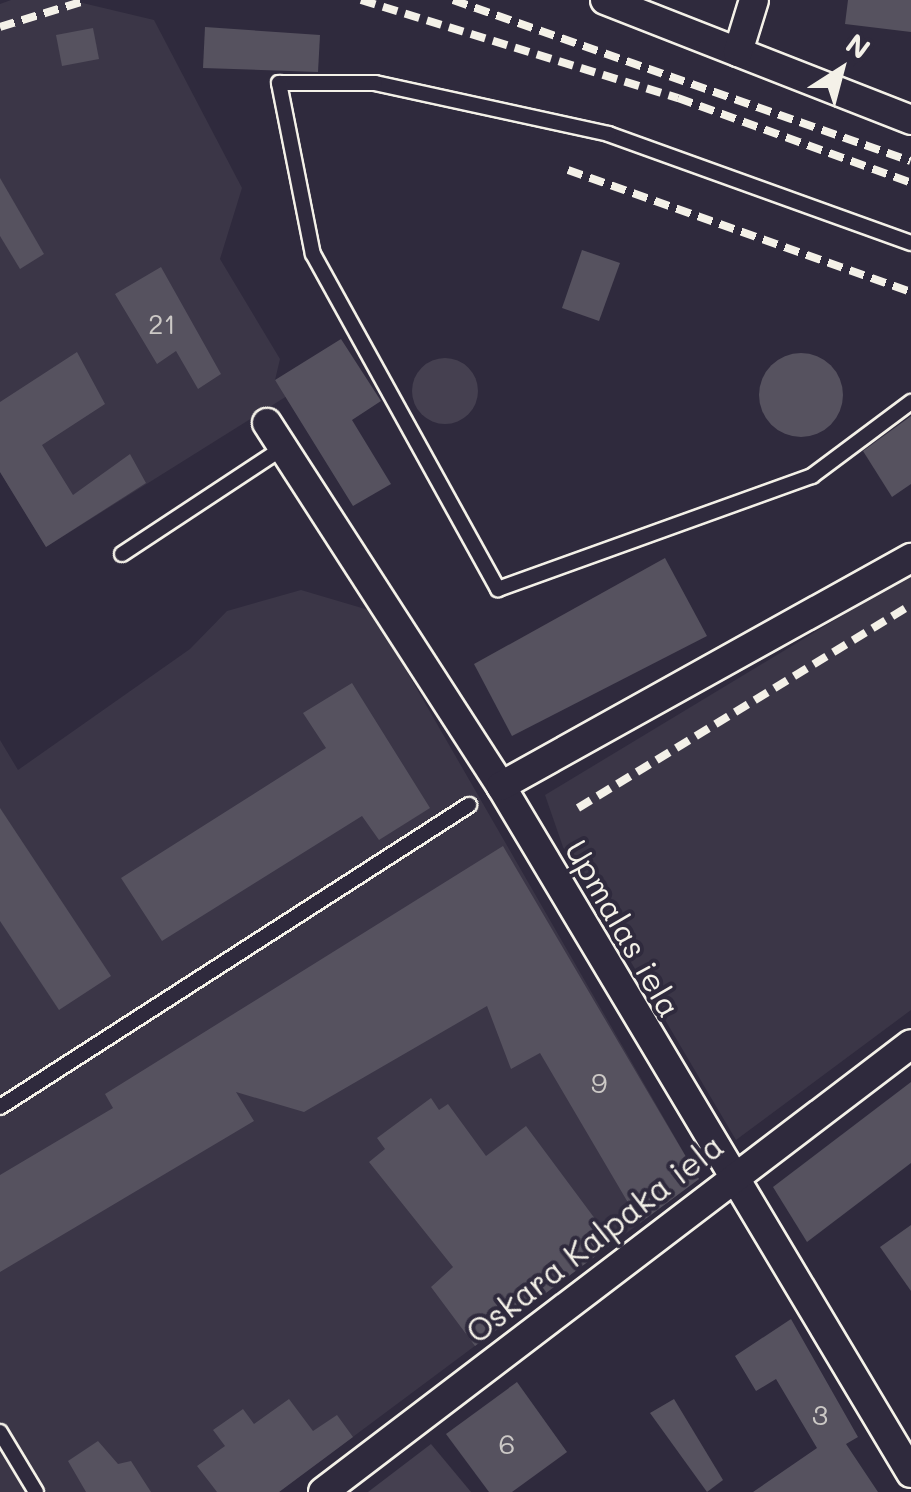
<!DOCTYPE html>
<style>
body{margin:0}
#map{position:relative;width:911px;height:1492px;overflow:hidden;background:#2f2a3d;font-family:Mali,sans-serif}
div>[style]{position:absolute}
.built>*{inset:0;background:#3b3647}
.green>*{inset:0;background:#454050}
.round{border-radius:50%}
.building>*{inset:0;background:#56525f}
.roads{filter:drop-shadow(2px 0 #f4f1e8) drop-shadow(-2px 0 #f4f1e8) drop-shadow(0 2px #f4f1e8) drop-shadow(0 -2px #f4f1e8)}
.service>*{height:14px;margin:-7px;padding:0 7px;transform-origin:7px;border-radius:7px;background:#2f2a3d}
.minor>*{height:28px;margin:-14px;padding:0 14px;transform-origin:14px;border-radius:14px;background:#2f2a3d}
.rail>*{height:8px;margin-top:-4px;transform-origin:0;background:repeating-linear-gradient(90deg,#f4f1e8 0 15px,transparent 0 23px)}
span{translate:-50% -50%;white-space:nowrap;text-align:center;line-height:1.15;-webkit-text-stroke:8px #2f2a3d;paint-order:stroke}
.number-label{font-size:28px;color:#ccc9c6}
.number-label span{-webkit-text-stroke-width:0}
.street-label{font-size:32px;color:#f4f1e8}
.north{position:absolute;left:791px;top:20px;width:100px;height:100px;-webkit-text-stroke:8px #2f2a3d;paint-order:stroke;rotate:36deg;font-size:28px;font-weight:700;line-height:40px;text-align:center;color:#f4f1e8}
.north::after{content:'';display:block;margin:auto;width:35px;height:45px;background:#f4f1e8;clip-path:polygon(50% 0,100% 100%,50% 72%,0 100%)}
</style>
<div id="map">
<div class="built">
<i style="clip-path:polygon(11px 0,70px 0,154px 20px,242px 188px,220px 259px,280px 359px,275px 380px,287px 396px,46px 547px,0 472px,0 4px)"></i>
<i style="clip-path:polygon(911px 574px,911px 1010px,736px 1140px,563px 847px,545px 795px)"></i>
<i style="clip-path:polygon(301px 590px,372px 611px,699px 1179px,279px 1492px,0 1492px,0 740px,18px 770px,190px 649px,227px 611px)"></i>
</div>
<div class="green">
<i class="round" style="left:412px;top:358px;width:66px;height:66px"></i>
<i style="clip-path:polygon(431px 1444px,471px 1492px,368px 1492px)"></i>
</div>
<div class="building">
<i style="clip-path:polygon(848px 0,911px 0,911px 32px,845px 24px)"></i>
<i style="clip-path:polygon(205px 27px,320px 35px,318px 72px,203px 68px)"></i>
<i style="clip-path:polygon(93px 28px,99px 59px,62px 66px,56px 35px)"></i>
<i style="clip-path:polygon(0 178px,44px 254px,20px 269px,0 236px)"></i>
<i style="clip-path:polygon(582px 250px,620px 263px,599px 321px,562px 308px)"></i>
<i style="clip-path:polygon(161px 267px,221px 374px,198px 389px,176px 351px,157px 364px,115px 294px)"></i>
<i style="clip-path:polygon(341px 339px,381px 401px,352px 420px,391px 484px,353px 506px,275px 380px)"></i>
<i style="clip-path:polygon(77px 352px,105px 404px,42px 445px,73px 495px,130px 454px,146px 483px,46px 547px,0 472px,0 402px)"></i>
<i class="round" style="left:759px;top:353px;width:84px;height:84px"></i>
<i style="clip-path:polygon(911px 416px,911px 484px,892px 497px,863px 451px)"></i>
<i style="clip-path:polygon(665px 558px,707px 636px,512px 736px,474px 664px)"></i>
<i style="clip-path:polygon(352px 683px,430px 808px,379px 840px,362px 816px,162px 941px,121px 878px,326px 748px,303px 713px)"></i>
<i style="clip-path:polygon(0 808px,111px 976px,59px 1010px,0 921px)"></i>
<i style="clip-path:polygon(503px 846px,699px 1179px,640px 1223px,540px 1053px,511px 1069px,487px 1006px,304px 1112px,236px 1092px,254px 1121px,0 1272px,0 1175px,113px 1108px,105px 1094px)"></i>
<i style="clip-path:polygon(911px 1082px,911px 1163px,807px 1242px,773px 1187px)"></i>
<i style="clip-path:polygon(431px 1098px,439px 1110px,448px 1104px,486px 1156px,526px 1126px,613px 1243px,475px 1346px,431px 1287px,453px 1267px,369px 1162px,385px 1149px,377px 1138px)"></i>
<i style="clip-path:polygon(911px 1225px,911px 1291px,880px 1247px)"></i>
<i style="clip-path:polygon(791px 1319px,858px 1437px,846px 1444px,878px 1492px,753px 1492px,817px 1448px,776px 1379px,756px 1391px,735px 1356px)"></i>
<i style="clip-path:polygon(517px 1382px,567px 1452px,512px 1492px,489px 1492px,446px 1434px)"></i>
<i style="clip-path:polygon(289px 1399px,313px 1431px,337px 1415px,353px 1437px,279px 1492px,217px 1492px,197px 1466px,225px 1446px,213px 1430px,243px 1409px,254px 1424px)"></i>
<i style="clip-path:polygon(674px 1399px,723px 1480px,707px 1492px,650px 1413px)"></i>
<i style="clip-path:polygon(98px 1441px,118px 1464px,131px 1461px,151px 1492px,86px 1492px,68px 1461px)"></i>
</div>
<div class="roads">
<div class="service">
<i style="left:911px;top:243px;width:321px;rotate:-160.2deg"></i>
<i style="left:609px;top:134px;width:239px;rotate:-167.7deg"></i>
<i style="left:375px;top:83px;width:96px;rotate:180deg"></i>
<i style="left:279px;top:83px;width:174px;rotate:78.8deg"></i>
<i style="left:313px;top:254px;width:383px;rotate:61.1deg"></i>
<i style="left:498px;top:589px;width:334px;rotate:-19.8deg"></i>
<i style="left:812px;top:476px;width:124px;rotate:-36.8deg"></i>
<i style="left:122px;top:554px;width:193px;rotate:-33.4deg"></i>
<i style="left:0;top:1107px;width:558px;rotate:-32.78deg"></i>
<i style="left:0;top:1432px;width:70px;rotate:59deg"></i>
</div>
<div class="minor">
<i style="left:605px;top:0;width:329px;rotate:21.4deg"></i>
<i style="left:738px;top:52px;width:54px;rotate:-72.9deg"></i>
<i style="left:267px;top:423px;width:432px;rotate:57.2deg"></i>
<i style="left:501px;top:786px;width:800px;rotate:59.17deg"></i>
<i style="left:501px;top:786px;width:469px;rotate:-29.1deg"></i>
<i style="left:323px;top:1492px;width:739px;rotate:-37.3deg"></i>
</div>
</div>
<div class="rail">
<i style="left:361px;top:0;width:332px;rotate:17.2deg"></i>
<i style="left:678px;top:98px;width:248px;rotate:20deg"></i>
<i style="left:453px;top:0;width:485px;rotate:19.4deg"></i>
<i style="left:0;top:27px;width:91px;rotate:-17.2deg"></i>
<i style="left:568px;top:170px;width:364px;rotate:19.6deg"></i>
<i style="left:578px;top:808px;width:390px;rotate:-31.4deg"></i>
</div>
<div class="number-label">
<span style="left:162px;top:323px">21</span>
<span style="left:599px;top:1082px">9</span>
<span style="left:820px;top:1414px">3</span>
<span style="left:507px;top:1443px">6</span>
</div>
<div class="street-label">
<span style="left:624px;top:928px;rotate:60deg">Upmalas iela</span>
<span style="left:594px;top:1238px;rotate:-38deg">Oskara Kalpaka iela</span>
</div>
<div class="north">N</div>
</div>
